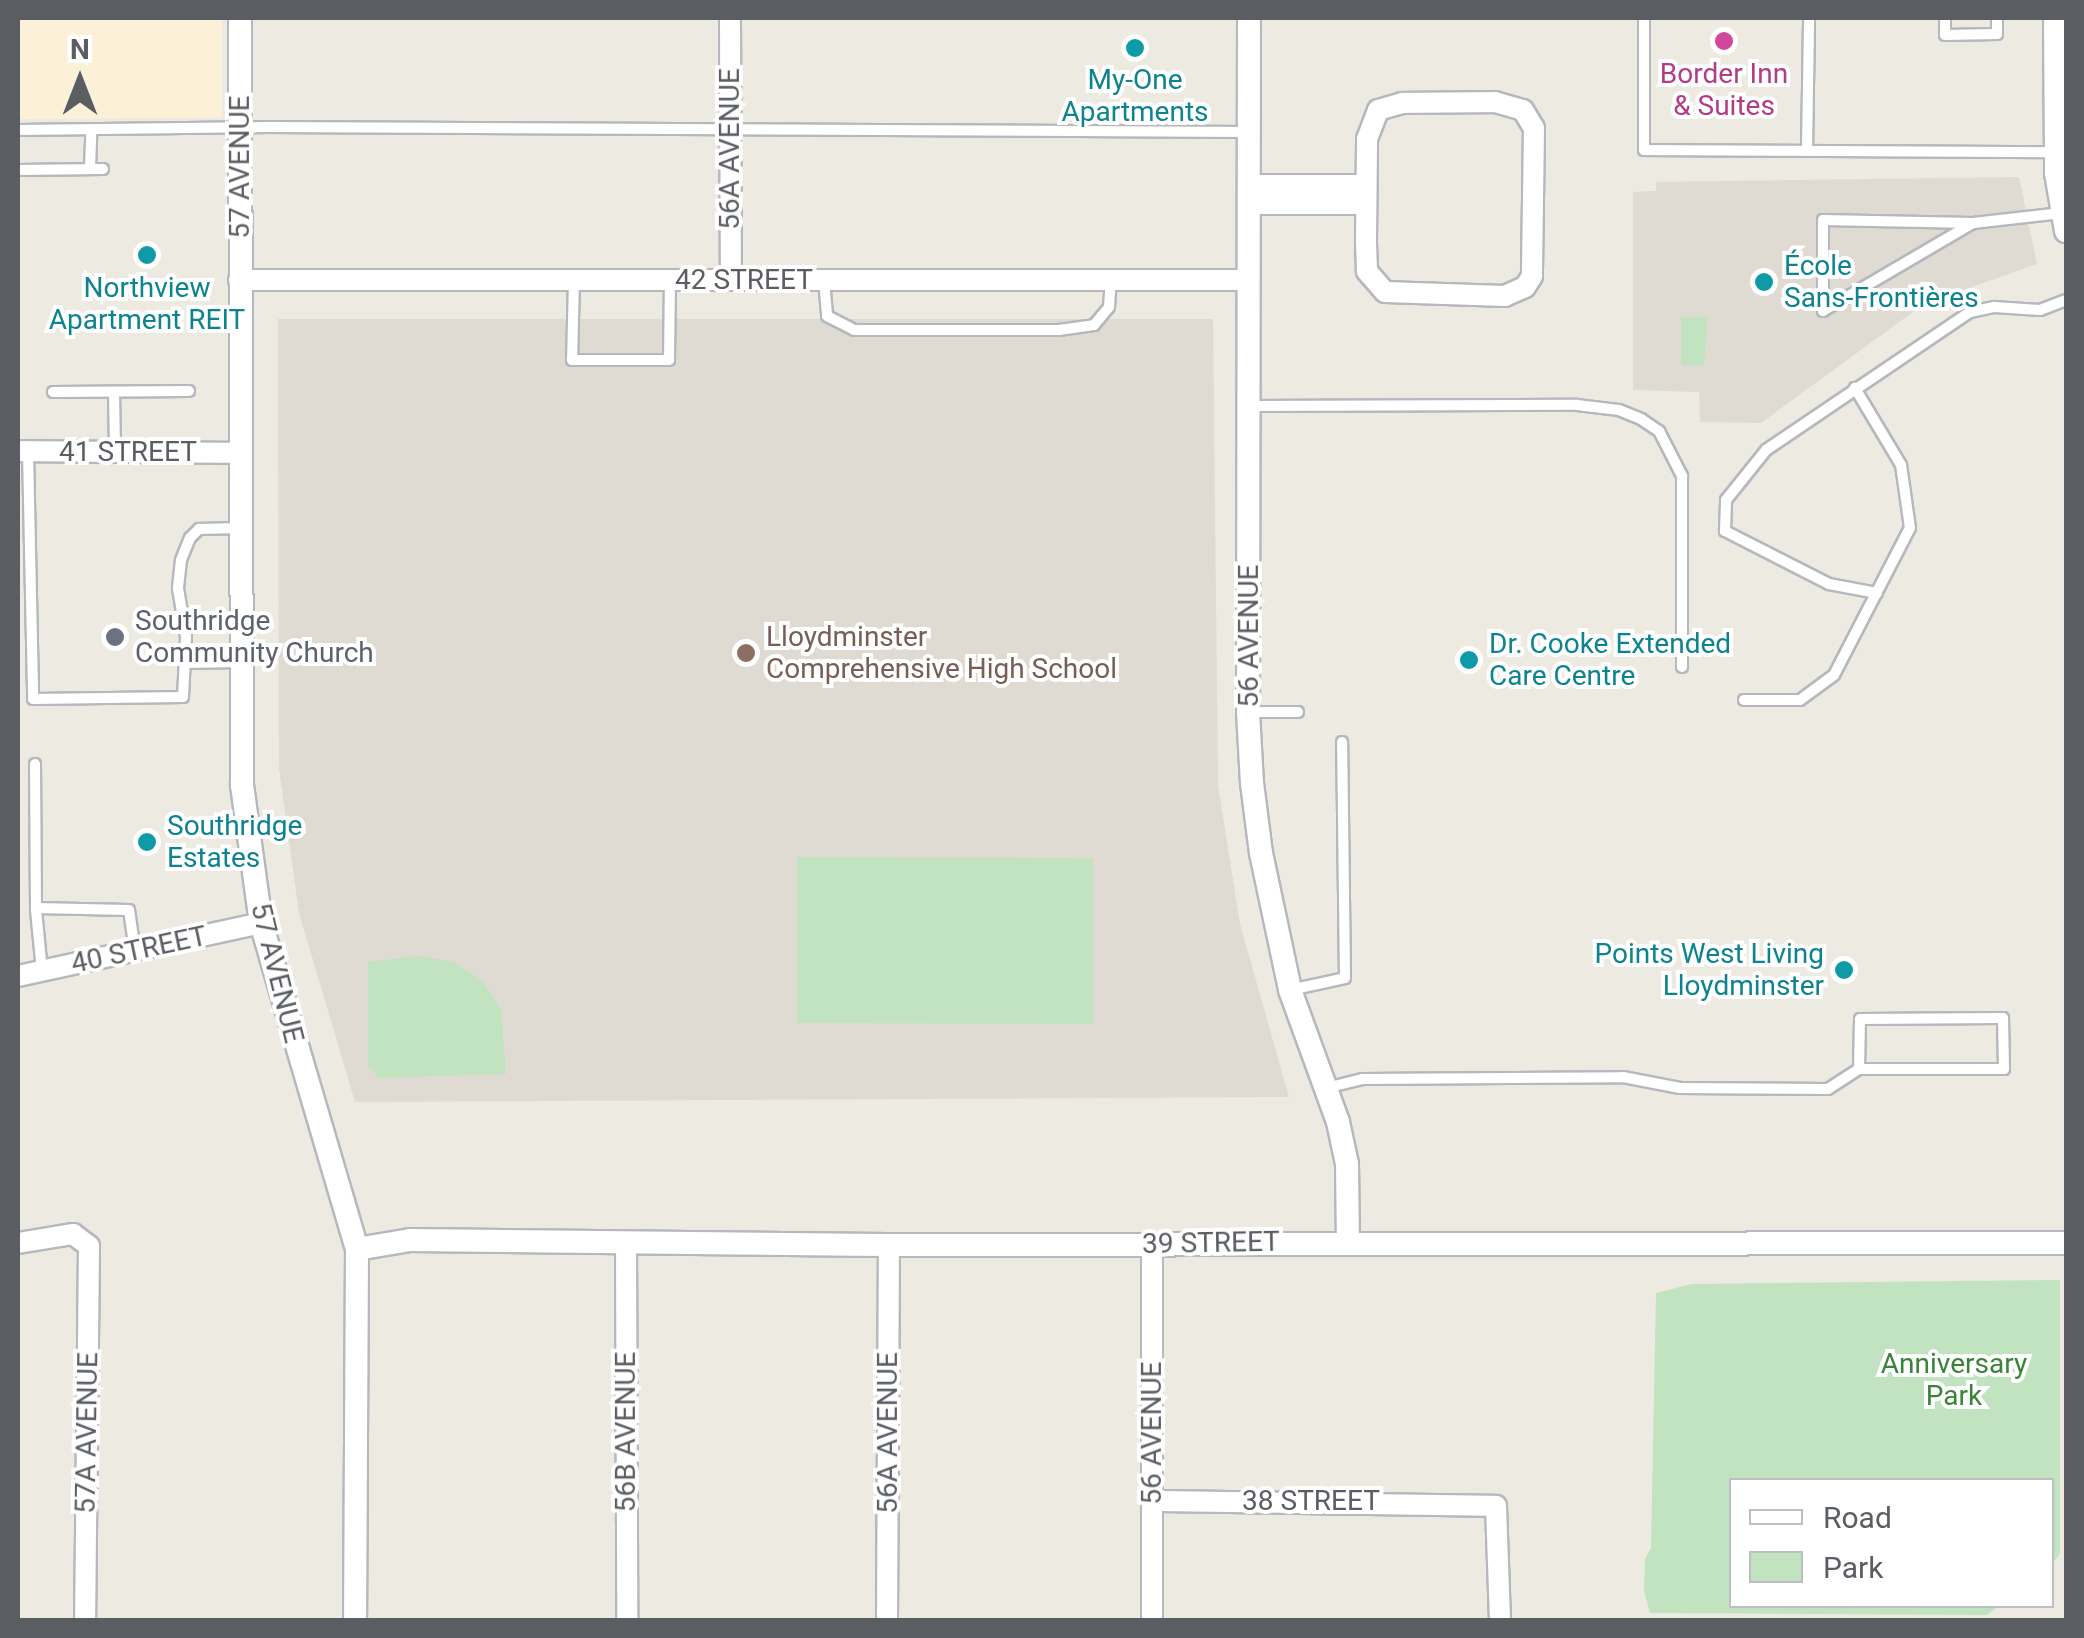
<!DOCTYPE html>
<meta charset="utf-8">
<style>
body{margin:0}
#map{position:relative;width:2084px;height:1638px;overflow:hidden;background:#edeae2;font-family:Roboto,sans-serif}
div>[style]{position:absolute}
.commercial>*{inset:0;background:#fcf1d8}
.education>*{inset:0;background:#dfdbd3}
.green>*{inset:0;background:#c1e3bf}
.roads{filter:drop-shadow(2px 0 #b5b8bc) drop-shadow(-2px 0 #b5b8bc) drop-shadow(0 2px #b5b8bc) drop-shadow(0 -2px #b5b8bc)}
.service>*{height:10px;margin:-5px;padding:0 5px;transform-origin:5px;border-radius:5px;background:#fff}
.minor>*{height:20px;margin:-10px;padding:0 10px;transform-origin:10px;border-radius:10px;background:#fff}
.tertiary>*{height:22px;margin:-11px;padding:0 11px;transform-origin:11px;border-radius:11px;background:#fff}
.dots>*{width:28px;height:28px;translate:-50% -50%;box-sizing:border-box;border:5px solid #fff;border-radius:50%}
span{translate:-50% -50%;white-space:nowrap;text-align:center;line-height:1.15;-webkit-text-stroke:8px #fff;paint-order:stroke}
.hotel-label{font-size:28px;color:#b23c85}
.culture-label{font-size:28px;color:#0d838f}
.left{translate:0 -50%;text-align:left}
.right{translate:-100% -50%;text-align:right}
.street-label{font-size:28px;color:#5a5e62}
.worship-label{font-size:28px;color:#5b616d}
.education-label{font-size:28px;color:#785e54}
.park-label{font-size:28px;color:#3a8339}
.frame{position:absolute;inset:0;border:20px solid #5a5e62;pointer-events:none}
.legend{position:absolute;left:1729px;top:1478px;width:325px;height:130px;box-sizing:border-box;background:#fff;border:2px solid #bdbfc0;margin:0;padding:12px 18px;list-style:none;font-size:30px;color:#5a5e62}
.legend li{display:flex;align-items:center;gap:20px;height:50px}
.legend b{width:50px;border:2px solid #bdbfc0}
.north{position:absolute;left:30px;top:30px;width:100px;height:100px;-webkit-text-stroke:8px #fff;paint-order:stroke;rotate:0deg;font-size:28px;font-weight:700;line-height:40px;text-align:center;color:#5a5e62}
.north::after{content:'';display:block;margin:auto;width:35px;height:45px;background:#5a5e62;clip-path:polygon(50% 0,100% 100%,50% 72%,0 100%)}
</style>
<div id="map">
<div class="commercial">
<i style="clip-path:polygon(18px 18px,222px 18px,222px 118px,18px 119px)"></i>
</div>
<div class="education">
<i style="clip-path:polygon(2019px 177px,2037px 264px,1924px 304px,1761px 423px,1700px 422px,1699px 392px,1633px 390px,1633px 192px,1656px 191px,1656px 182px)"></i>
<i style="clip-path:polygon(278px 319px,1213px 319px,1218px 785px,1240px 924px,1289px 1097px,355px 1102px,299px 913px,279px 769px)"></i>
</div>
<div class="green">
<i style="clip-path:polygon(1681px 317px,1708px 317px,1704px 365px,1681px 365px)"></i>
<i style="clip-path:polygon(797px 857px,1093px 858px,1093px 1024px,797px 1023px)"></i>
<i style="clip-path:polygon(417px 956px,454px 962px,483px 982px,501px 1009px,506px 1074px,379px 1078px,368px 1066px,368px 962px)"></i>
<i style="clip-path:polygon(2060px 1280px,2060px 1554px,2052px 1564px,2052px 1480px,1732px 1480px,1732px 1606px,1999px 1606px,1987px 1615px,1650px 1613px,1644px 1590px,1645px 1559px,1651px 1548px,1656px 1293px,1692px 1284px)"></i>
</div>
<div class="roads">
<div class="service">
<i style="left:1644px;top:18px;width:132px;rotate:90deg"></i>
<i style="left:1644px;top:150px;width:410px;rotate:0.3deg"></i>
<i style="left:1945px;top:18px;width:17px;rotate:90deg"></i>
<i style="left:1945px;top:35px;width:52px;rotate:-1.1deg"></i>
<i style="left:1997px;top:34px;width:16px;rotate:-90deg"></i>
<i style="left:18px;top:130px;width:251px;rotate:-0.7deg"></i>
<i style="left:269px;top:127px;width:979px;rotate:0.29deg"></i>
<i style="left:1807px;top:150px;width:132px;rotate:-89.1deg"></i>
<i style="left:90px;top:169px;width:38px;rotate:-88deg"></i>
<i style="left:18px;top:170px;width:85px;rotate:-0.7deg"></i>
<i style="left:1973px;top:223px;width:174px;rotate:149.6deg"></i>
<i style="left:1823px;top:311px;width:91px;rotate:-90deg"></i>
<i style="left:1823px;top:220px;width:150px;rotate:1.1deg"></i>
<i style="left:1973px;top:223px;width:89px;rotate:-6.5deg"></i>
<i style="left:574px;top:280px;width:80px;rotate:91.4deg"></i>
<i style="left:572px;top:360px;width:97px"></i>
<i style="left:669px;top:360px;width:79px;rotate:-89.3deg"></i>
<i style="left:824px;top:280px;width:36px;rotate:85deg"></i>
<i style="left:827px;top:316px;width:30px;rotate:27deg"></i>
<i style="left:854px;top:330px;width:205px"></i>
<i style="left:1059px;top:330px;width:35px;rotate:-8deg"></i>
<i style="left:1094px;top:325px;width:23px;rotate:-50deg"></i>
<i style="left:1109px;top:307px;width:27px;rotate:-86deg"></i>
<i style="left:53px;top:392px;width:136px;rotate:-0.4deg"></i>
<i style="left:114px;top:392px;width:59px;rotate:89deg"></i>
<i style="left:1249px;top:406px;width:328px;rotate:-0.2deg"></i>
<i style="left:1577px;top:405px;width:42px;rotate:6.8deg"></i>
<i style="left:1619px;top:410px;width:24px;rotate:22deg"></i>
<i style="left:1641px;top:419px;width:22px;rotate:34deg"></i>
<i style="left:1659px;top:431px;width:51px;rotate:62.9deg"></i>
<i style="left:1682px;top:476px;width:191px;rotate:90deg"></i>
<i style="left:28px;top:452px;width:247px;rotate:88.8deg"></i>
<i style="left:33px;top:699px;width:150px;rotate:-0.8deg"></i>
<i style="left:183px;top:697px;width:60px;rotate:-87.1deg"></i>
<i style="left:186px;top:637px;width:50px;rotate:-99.3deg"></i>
<i style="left:178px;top:588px;width:28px;rotate:-84deg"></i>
<i style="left:181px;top:560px;width:24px;rotate:-68deg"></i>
<i style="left:190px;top:538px;width:13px;rotate:-45deg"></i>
<i style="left:199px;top:529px;width:40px;rotate:-1.4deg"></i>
<i style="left:1877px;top:593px;width:49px;rotate:-169.4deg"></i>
<i style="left:1829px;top:584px;width:117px;rotate:-153deg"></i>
<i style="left:1725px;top:531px;width:31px;rotate:-88deg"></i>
<i style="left:1726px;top:500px;width:64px;rotate:-51.3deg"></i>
<i style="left:1766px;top:450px;width:246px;rotate:-34.1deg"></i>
<i style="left:1970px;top:312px;width:25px;rotate:-12deg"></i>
<i style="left:1994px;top:307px;width:46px;rotate:3.7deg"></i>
<i style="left:2040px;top:310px;width:28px;rotate:-21deg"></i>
<i style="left:186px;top:663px;width:52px;rotate:-1.1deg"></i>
<i style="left:1744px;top:700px;width:56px"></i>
<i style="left:1800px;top:700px;width:42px;rotate:-36.3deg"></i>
<i style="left:1834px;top:675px;width:165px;rotate:-62.7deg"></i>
<i style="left:1910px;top:528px;width:64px;rotate:-98.1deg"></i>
<i style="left:1901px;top:465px;width:90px;rotate:-120.9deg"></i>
<i style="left:1249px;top:712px;width:49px"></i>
<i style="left:35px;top:764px;width:146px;rotate:89.6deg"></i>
<i style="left:36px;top:910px;width:61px;rotate:84.4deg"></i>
<i style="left:36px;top:908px;width:93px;rotate:1.2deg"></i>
<i style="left:129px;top:910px;width:41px;rotate:81.7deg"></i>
<i style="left:1290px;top:990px;width:56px;rotate:-12.3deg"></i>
<i style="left:1345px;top:978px;width:236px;rotate:-90.7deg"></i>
<i style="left:1326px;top:1088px;width:37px;rotate:-14deg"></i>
<i style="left:1362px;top:1079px;width:261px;rotate:-0.4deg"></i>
<i style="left:1623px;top:1077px;width:58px;rotate:10.9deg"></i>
<i style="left:1680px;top:1088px;width:148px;rotate:0.4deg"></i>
<i style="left:1828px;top:1089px;width:37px;rotate:-33deg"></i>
<i style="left:1859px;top:1069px;width:145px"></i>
<i style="left:2004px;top:1069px;width:51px;rotate:-91.1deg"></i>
<i style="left:2003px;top:1018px;width:143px;rotate:179.6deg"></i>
<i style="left:1860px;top:1019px;width:50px;rotate:91.1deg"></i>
</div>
<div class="minor">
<i style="left:730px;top:18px;width:262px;rotate:89.8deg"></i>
<i style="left:1495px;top:102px;width:29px;rotate:16deg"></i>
<i style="left:1523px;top:110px;width:21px;rotate:59deg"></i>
<i style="left:1534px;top:128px;width:148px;rotate:90.8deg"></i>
<i style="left:1532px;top:276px;width:13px;rotate:122deg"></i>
<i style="left:1525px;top:287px;width:22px;rotate:156deg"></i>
<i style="left:1505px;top:296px;width:120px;rotate:-178.1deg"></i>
<i style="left:1385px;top:292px;width:28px;rotate:-131deg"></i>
<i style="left:1367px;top:271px;width:30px;rotate:-92deg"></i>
<i style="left:1366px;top:241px;width:102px;rotate:-89.4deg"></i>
<i style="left:1367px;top:139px;width:31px;rotate:-69deg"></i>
<i style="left:1378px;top:110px;width:25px;rotate:-16deg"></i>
<i style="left:1402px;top:103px;width:93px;rotate:-0.6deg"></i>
<i style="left:1249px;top:185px;width:117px"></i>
<i style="left:1249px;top:204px;width:117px"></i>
<i style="left:239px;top:280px;width:1010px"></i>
<i style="left:18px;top:451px;width:221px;rotate:0.5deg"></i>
<i style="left:18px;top:976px;width:249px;rotate:-12.3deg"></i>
<i style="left:18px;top:1243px;width:56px;rotate:-9.3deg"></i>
<i style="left:73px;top:1234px;width:20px;rotate:37deg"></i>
<i style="left:89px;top:1246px;width:374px;rotate:90.6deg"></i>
<i style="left:626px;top:1244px;width:376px;rotate:89.8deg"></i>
<i style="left:1152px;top:1501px;width:344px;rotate:0.8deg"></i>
<i style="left:1496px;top:1506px;width:114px;rotate:88deg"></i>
<i style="left:887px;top:1620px;width:375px;rotate:-89.7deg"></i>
<i style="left:1152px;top:1620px;width:375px;rotate:-90deg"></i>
</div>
<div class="tertiary">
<i style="left:240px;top:18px;width:767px;rotate:89.85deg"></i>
<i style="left:242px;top:785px;width:139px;rotate:82.2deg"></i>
<i style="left:261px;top:923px;width:340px;rotate:73.6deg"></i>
<i style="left:357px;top:1249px;width:371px;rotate:90.3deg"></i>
<i style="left:1249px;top:18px;width:694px;rotate:90.08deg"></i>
<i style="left:1248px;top:712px;width:71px;rotate:86.8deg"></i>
<i style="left:1252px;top:783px;width:71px;rotate:82.7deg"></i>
<i style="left:1261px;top:853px;width:140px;rotate:78deg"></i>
<i style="left:1290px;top:990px;width:140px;rotate:70deg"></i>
<i style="left:1338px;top:1122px;width:43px;rotate:77.9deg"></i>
<i style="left:1347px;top:1164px;width:78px;rotate:89.3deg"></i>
<i style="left:2055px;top:18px;width:155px;rotate:89.6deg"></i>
<i style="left:2056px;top:173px;width:59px;rotate:80.2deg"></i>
<i style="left:357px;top:1249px;width:54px;rotate:-9.6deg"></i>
<i style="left:410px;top:1240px;width:479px;rotate:0.6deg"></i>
<i style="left:889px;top:1245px;width:1177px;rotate:-0.1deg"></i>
</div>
</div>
<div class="dots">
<i style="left:1724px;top:41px;background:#d1479c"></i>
<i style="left:1135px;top:48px;background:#0f9aa8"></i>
<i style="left:147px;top:255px;background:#0f9aa8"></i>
<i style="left:1764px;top:282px;background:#0f9aa8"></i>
<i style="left:115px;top:637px;background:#6b7280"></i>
<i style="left:746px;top:653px;background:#8d6e63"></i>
<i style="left:1469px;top:660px;background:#0f9aa8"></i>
<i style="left:147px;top:842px;background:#0f9aa8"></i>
<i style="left:1844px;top:970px;background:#0f9aa8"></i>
</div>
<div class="hotel-label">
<span style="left:1724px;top:90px">Border Inn<br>&amp; Suites</span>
</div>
<div class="culture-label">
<span style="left:1135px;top:96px">My-One<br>Apartments</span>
<span class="left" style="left:1784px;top:282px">École<br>Sans-Frontières</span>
<span style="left:147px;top:304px">Northview<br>Apartment REIT</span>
<span class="left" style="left:1489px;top:660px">Dr. Cooke Extended<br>Care Centre</span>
<span class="left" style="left:167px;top:842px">Southridge<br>Estates</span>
<span class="right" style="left:1824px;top:970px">Points West Living<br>Lloydminster</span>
</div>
<div class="street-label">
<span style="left:730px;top:149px;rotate:-90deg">56A AVENUE</span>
<span style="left:240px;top:167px;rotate:-90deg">57 AVENUE</span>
<span style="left:744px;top:280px">42 STREET</span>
<span style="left:128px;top:452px">41 STREET</span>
<span style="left:1249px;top:636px;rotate:-90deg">56 AVENUE</span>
<span style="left:139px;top:950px;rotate:-12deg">40 STREET</span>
<span style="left:277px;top:973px;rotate:76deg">57 AVENUE</span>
<span style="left:1211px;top:1243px;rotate:-1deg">39 STREET</span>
<span style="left:626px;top:1432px;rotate:-90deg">56B AVENUE</span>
<span style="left:87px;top:1433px;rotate:-89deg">57A AVENUE</span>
<span style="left:888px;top:1433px;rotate:-90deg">56A AVENUE</span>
<span style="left:1152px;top:1433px;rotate:-90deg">56 AVENUE</span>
<span style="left:1311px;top:1501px">38 STREET</span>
</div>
<div class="worship-label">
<span class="left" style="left:135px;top:637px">Southridge<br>Community Church</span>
</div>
<div class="education-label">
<span class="left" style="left:766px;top:653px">Lloydminster<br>Comprehensive High School</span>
</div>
<div class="park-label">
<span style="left:1954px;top:1380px">Anniversary<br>Park</span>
</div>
<div class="frame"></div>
<ul class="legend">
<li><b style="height:12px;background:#fff"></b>Road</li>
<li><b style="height:28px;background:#c1e3bf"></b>Park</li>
</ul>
<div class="north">N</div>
</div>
